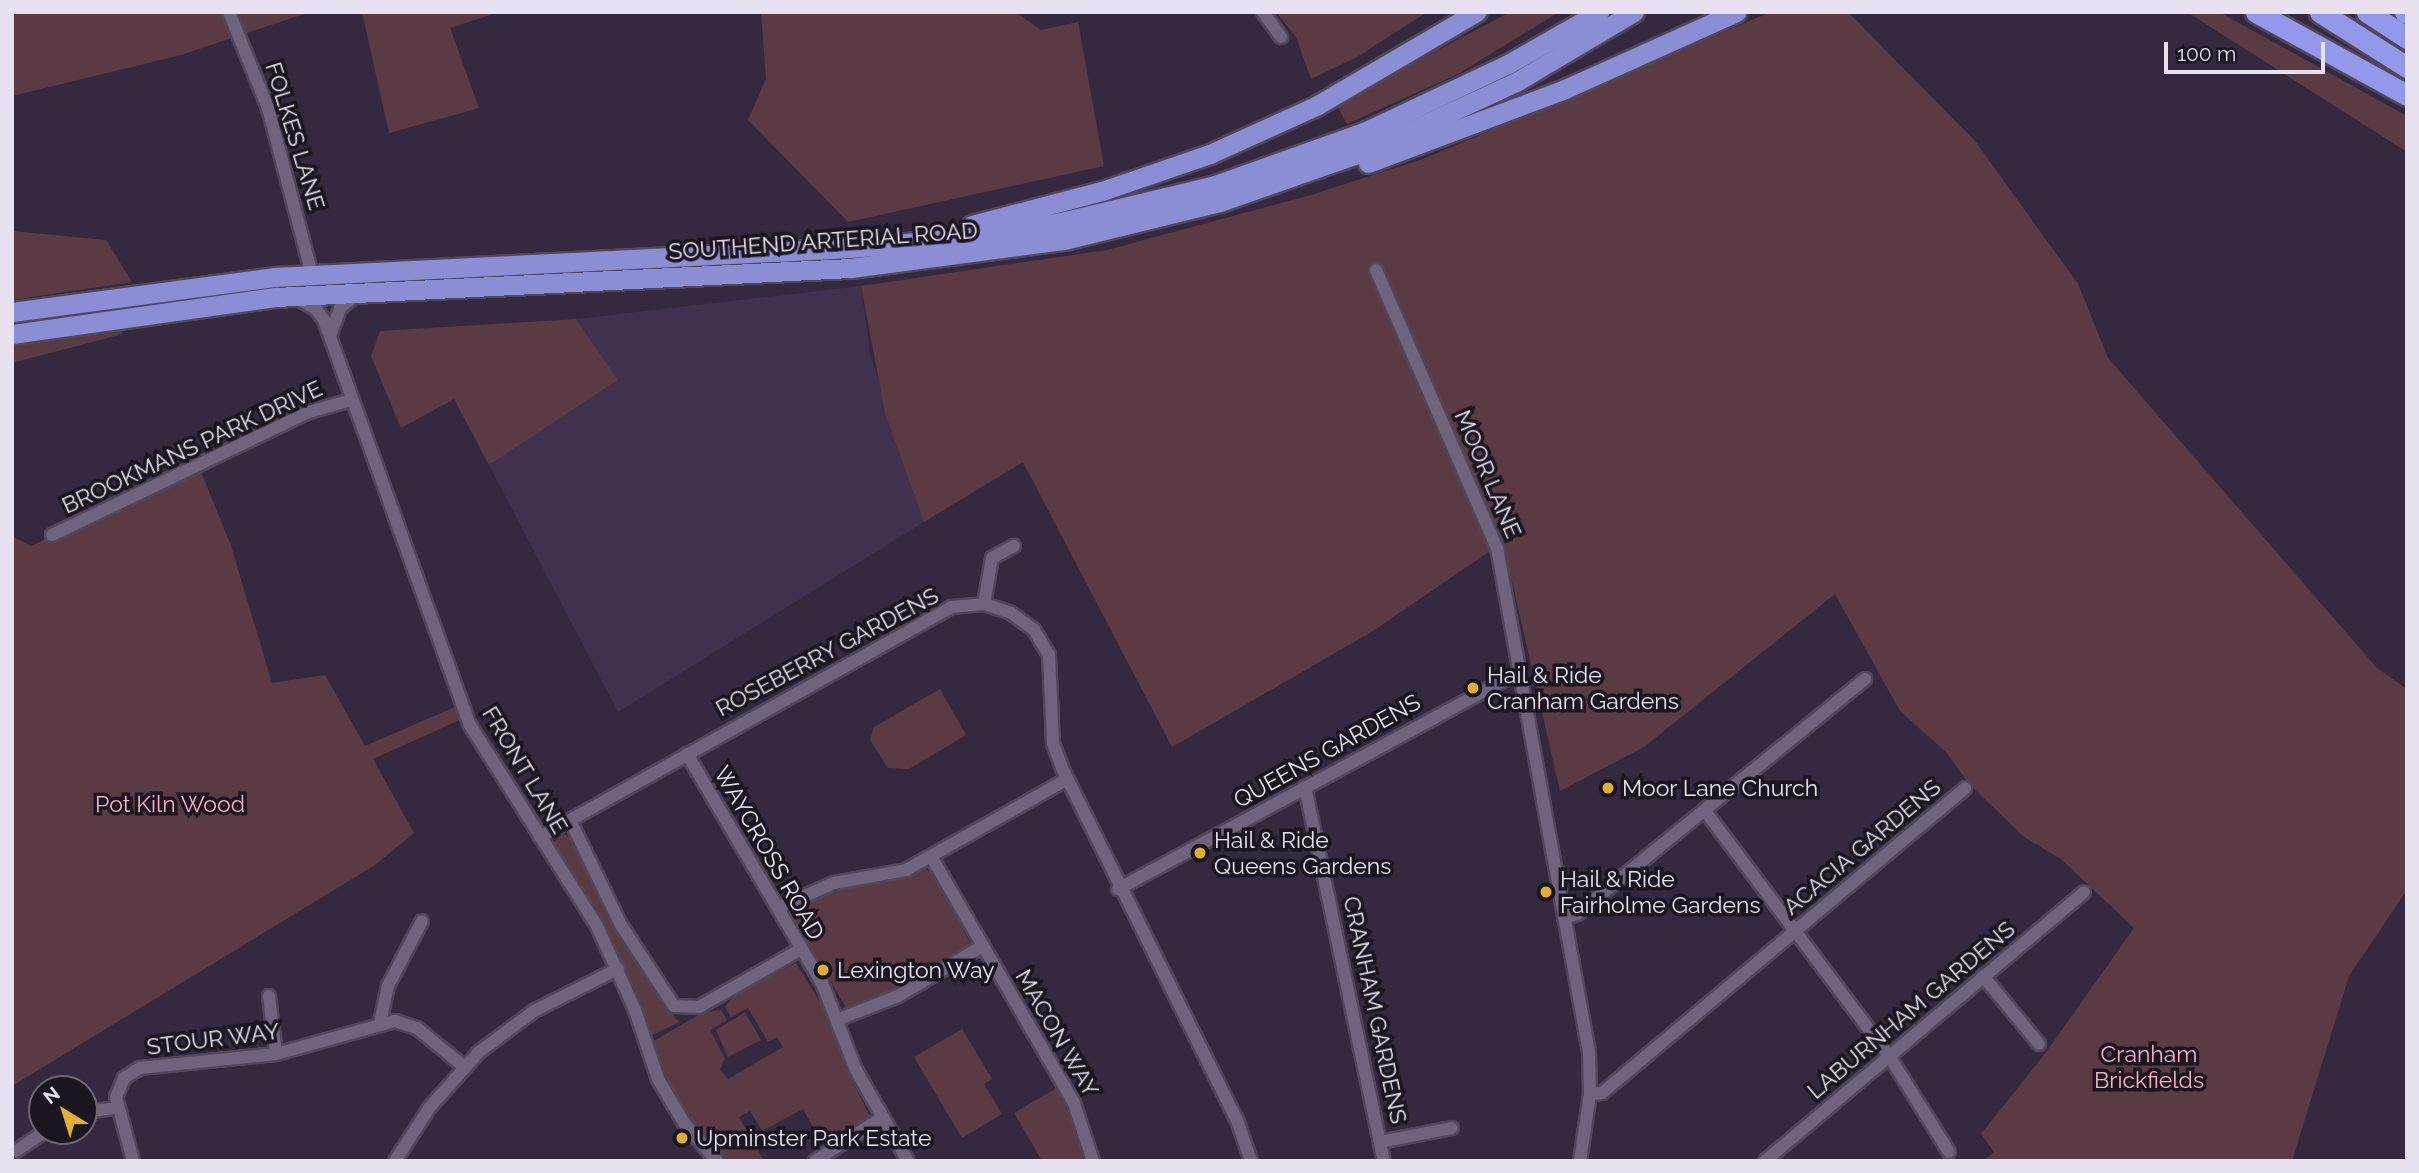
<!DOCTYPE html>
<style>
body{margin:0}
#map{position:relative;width:2419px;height:1173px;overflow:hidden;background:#35293f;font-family:Raleway,sans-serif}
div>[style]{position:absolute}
.built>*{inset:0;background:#40314e}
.green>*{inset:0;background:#5b3b43}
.roads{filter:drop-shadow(2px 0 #51475b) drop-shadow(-2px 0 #51475b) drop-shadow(0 2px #51475b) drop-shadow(0 -2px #51475b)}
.minor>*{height:12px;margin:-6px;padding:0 6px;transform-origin:6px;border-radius:6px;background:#70637c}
.trunk>*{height:19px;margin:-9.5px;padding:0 9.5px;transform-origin:9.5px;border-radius:9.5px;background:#8c8ed5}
.motorway>*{height:21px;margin:-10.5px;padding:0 10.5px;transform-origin:10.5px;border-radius:10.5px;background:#9398eb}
.dots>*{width:19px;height:19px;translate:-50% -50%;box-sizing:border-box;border:4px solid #1a151f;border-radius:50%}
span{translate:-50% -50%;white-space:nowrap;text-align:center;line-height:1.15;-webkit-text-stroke:7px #1a151f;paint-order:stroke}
.street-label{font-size:23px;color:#e8e1f0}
.poi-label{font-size:23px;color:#e8e1f0}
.left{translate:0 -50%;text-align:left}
.park-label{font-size:23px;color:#f7b0c2}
.frame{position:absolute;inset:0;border:14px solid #e8e1f0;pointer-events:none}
.north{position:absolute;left:28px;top:1075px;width:70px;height:70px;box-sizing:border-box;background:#1a151f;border:2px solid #6c6773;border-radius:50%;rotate:322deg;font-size:19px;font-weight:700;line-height:28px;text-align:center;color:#e8e1f0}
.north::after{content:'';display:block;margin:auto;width:24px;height:32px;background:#e0af34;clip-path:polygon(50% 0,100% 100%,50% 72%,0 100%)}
.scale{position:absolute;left:2164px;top:42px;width:161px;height:32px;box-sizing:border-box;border:4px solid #e8e1f0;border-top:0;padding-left:9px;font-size:21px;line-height:24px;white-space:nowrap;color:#e8e1f0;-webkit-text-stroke:5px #1a151f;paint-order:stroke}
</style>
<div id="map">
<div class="built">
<i style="clip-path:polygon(861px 286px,870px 354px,924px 522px,618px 712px,489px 465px,618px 380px,576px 319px)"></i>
</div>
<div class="green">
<i style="clip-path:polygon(12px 12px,310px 12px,181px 55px,12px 96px)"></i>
<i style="clip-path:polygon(362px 12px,499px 12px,450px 28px,479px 108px,389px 133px)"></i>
<i style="clip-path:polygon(761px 12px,1015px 12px,1041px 30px,1078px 22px,1104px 166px,848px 222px,748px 120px,766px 79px)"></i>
<i style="clip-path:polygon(1276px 12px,1427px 12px,1357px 57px,1311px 79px,1296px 37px)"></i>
<i style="clip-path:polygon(1510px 12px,1559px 12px,1458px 74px,1347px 124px,1336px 104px)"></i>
<i style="clip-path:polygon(1771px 12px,1848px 12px,1975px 141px,2078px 284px,2108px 358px,2377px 668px,2407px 689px,2407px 890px,2349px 976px,2292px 1161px,1983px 1161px,1994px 1152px,1981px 1134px,2044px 1055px,2134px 928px,2061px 859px,2024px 837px,1969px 784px,1947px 753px,1900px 711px,1835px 594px,1644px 747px,1560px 791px,1503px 542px,1373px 631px,1172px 747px,1023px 462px,924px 522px,885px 413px,861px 286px,1107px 250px,1311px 195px,1423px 159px)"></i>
<i style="clip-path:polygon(2187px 12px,2219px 12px,2407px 116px,2407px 152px)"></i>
<i style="clip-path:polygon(12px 231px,106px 240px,132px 282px,12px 300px)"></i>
<i style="clip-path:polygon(576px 319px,618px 380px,489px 465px,454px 399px,401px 428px,371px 356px,380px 331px)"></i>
<i style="clip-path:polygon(118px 320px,123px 334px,12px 363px,12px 341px)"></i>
<i style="clip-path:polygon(199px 467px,231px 546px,272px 683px,325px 675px,365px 746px,455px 707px,460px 720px,373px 759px,414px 833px,375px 865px,12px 1086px,12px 536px,31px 546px)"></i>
<i style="clip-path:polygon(940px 689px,966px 735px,909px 769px,888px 768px,870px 740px,874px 727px)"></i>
<i style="clip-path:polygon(563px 833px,572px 840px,607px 901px,614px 926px,659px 999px,679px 1022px,649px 1037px,552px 844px)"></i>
<i style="clip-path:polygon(924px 869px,935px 874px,970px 943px,953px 959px,895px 992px,847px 1009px,792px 916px,792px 908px,835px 888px,889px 880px)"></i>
<i style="clip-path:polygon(796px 963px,830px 1018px,845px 1066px,872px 1120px,843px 1139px,839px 1133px,822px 1143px,803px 1109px,762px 1131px,750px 1111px,739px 1117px,764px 1161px,726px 1161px,685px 1113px,663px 1076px,652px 1042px,702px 1013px,721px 1010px,727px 1020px,710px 1030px,725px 1058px,720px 1069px,728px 1079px,783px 1047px,777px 1037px,768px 1042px,748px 1008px,731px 1017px,725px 1007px,736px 994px)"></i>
<i style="clip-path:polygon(745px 1012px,761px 1040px,728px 1057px,716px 1030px)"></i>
<i style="clip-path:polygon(962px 1029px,992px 1079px,984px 1084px,1002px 1114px,962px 1138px,914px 1057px)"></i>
<i style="clip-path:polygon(1057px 1088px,1079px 1135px,1083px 1161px,1042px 1161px,1014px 1113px)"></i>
</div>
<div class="roads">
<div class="minor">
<i style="left:229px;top:12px;width:104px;rotate:67.9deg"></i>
<i style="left:268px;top:108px;width:172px;rotate:75.2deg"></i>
<i style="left:1263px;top:12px;width:31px;rotate:54deg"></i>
<i style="left:1376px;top:270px;width:303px;rotate:66.5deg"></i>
<i style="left:1497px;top:548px;width:512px;rotate:79.66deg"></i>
<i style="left:1589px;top:1052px;width:42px;rotate:88.6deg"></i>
<i style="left:1590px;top:1094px;width:68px;rotate:98.5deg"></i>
<i style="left:298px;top:299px;width:21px;rotate:29deg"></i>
<i style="left:316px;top:309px;width:14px;rotate:54deg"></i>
<i style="left:324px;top:320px;width:431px;rotate:70.2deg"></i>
<i style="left:470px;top:725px;width:238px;rotate:57.7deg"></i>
<i style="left:597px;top:926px;width:92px;rotate:65.7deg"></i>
<i style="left:635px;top:1010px;width:73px;rotate:71.6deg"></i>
<i style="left:658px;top:1079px;width:51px;rotate:59.4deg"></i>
<i style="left:684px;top:1123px;width:50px;rotate:49deg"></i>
<i style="left:330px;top:336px;width:30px;rotate:-70deg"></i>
<i style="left:340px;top:308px;width:22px;rotate:-39deg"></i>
<i style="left:52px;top:535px;width:285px;rotate:-25.6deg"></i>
<i style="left:309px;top:412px;width:44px;rotate:-15.9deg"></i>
<i style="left:984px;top:604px;width:47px;rotate:-80.1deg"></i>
<i style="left:992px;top:558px;width:25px;rotate:-29deg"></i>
<i style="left:687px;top:754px;width:266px;rotate:59.5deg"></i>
<i style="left:822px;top:983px;width:93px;rotate:68.7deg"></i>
<i style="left:856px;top:1070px;width:105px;rotate:60.3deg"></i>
<i style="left:1305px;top:787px;width:382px;rotate:78.1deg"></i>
<i style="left:1705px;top:811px;width:306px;rotate:53.1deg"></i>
<i style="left:1889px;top:1056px;width:113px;rotate:58deg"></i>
<i style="left:570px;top:820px;width:117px;rotate:64.1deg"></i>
<i style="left:621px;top:925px;width:97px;rotate:56.8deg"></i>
<i style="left:674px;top:1006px;width:25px;rotate:2deg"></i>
<i style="left:699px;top:1007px;width:117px;rotate:-29.6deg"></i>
<i style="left:540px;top:837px;width:471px;rotate:-29.2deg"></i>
<i style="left:951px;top:607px;width:33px;rotate:-5deg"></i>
<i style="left:984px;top:604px;width:28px;rotate:18deg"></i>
<i style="left:1011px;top:613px;width:29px;rotate:36deg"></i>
<i style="left:1034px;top:630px;width:29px;rotate:59deg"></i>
<i style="left:1049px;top:655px;width:88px;rotate:87.4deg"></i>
<i style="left:1053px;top:743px;width:27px;rotate:70deg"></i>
<i style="left:1062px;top:768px;width:393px;rotate:63.6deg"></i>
<i style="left:1237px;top:1120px;width:43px;rotate:71.1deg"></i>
<i style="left:932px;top:858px;width:283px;rotate:59.9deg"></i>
<i style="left:1074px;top:1103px;width:61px;rotate:71.9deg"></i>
<i style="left:1118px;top:889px;width:457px;rotate:-28.4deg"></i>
<i style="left:778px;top:908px;width:61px;rotate:-24.1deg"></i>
<i style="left:834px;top:883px;width:73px;rotate:-10.2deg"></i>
<i style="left:906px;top:870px;width:184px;rotate:-29.4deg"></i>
<i style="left:1564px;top:918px;width:14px;rotate:-17deg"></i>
<i style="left:1577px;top:914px;width:372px;rotate:-39.2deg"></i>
<i style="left:1983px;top:976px;width:88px;rotate:50.5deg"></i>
<i style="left:269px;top:996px;width:58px;rotate:83.1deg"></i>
<i style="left:839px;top:1019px;width:63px;rotate:-21.3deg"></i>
<i style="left:898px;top:996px;width:99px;rotate:-30.5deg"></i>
<i style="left:380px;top:1023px;width:38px;rotate:-78deg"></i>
<i style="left:388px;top:986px;width:73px;rotate:-62.4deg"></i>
<i style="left:1590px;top:1094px;width:12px;rotate:-5deg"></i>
<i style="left:1602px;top:1093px;width:474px;rotate:-40deg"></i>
<i style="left:84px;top:1112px;width:32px;rotate:-7deg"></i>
<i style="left:1380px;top:1142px;width:73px;rotate:-11deg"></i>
<i style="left:16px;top:1151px;width:36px;rotate:-34deg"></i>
<i style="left:133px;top:1161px;width:66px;rotate:-104.9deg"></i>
<i style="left:116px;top:1097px;width:21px;rotate:-67deg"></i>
<i style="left:124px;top:1078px;width:19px;rotate:-32deg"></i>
<i style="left:140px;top:1068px;width:137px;rotate:-5.9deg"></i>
<i style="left:276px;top:1054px;width:123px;rotate:-15.5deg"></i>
<i style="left:395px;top:1021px;width:23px;rotate:18deg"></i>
<i style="left:417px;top:1028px;width:60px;rotate:39.6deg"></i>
<i style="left:395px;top:1161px;width:64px;rotate:-57.1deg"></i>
<i style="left:430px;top:1107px;width:74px;rotate:-48.3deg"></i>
<i style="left:479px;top:1052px;width:69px;rotate:-36.7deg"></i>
<i style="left:534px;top:1011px;width:94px;rotate:-26.6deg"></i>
<i style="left:815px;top:1161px;width:81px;rotate:-32.9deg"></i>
<i style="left:1765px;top:1161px;width:417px;rotate:-40.1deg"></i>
</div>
<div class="trunk">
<i style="left:1368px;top:163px;width:210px;rotate:-20.6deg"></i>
<i style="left:1565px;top:89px;width:188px;rotate:-24.2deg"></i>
<i style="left:972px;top:225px;width:134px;rotate:-14.7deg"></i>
<i style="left:1102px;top:191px;width:114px;rotate:-18.9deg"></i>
<i style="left:1210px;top:154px;width:116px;rotate:-24.4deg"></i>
<i style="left:1316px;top:106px;width:186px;rotate:-30.4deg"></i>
<i style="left:12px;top:312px;width:264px;rotate:-7.6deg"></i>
<i style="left:274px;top:277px;width:578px;rotate:-2.88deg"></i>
<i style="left:851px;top:248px;width:110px;rotate:-5.2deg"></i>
<i style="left:961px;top:238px;width:101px;rotate:-9.1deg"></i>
<i style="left:1061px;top:222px;width:158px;rotate:-13.5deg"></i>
<i style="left:1215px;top:185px;width:158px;rotate:-19.6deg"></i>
<i style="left:1364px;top:132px;width:159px;rotate:-25.3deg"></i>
<i style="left:1508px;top:64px;width:105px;rotate:-29.7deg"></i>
<i style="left:12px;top:334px;width:267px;rotate:-8deg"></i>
<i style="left:276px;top:297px;width:576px;rotate:-2.89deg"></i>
<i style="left:851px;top:268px;width:215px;rotate:-7.5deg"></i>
<i style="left:1064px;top:240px;width:161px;rotate:-13.7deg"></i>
<i style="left:1220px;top:202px;width:160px;rotate:-19.3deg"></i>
<i style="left:1371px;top:149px;width:160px;rotate:-24.8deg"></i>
<i style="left:1516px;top:82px;width:137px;rotate:-30.7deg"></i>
</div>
<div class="motorway">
<i style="left:2256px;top:12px;width:172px;rotate:28.8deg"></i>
<i style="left:2320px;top:12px;width:103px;rotate:32.3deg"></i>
<i style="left:2367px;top:12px;width:48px;rotate:33deg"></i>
<i style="left:2405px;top:12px;width:2px;rotate:27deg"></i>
</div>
</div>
<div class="dots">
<i style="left:1473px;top:688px;background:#e0af34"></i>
<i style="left:1608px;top:788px;background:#e0af34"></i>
<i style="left:1200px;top:853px;background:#e0af34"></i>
<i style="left:1546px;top:892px;background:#e0af34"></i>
<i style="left:823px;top:970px;background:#e0af34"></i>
<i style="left:682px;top:1138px;background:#e0af34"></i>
</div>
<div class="street-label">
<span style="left:295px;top:136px;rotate:73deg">FOLKES LANE</span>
<span style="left:823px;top:241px;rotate:-4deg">SOUTHEND ARTERIAL ROAD</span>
<span style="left:192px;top:447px;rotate:-25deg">BROOKMANS PARK DRIVE</span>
<span style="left:1488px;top:474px;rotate:67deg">MOOR LANE</span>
<span style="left:827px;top:652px;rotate:-28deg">ROSEBERRY GARDENS</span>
<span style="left:1327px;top:751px;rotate:-29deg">QUEENS GARDENS</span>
<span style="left:525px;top:770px;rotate:59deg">FRONT LANE</span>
<span style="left:1862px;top:847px;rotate:-40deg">ACACIA GARDENS</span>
<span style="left:769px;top:853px;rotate:60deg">WAYCROSS ROAD</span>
<span style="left:1375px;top:1010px;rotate:78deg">CRANHAM GARDENS</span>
<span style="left:1911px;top:1010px;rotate:-40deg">LABURNHAM GARDENS</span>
<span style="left:1057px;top:1033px;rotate:60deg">MACON WAY</span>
<span style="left:213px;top:1039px;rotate:-7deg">STOUR WAY</span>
</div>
<div class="poi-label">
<span class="left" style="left:1487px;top:688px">Hail &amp; Ride<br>Cranham Gardens</span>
<span class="left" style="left:1622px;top:788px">Moor Lane Church</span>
<span class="left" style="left:1214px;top:853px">Hail &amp; Ride<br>Queens Gardens</span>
<span class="left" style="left:1560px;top:892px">Hail &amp; Ride<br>Fairholme Gardens</span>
<span class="left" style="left:837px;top:970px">Lexington Way</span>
<span class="left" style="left:696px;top:1138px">Upminster Park Estate</span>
</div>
<div class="park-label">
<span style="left:170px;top:804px">Pot Kiln Wood</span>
<span style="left:2149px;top:1067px">Cranham<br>Brickfields</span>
</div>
<div class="frame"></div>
<div class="north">N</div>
<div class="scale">100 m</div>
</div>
